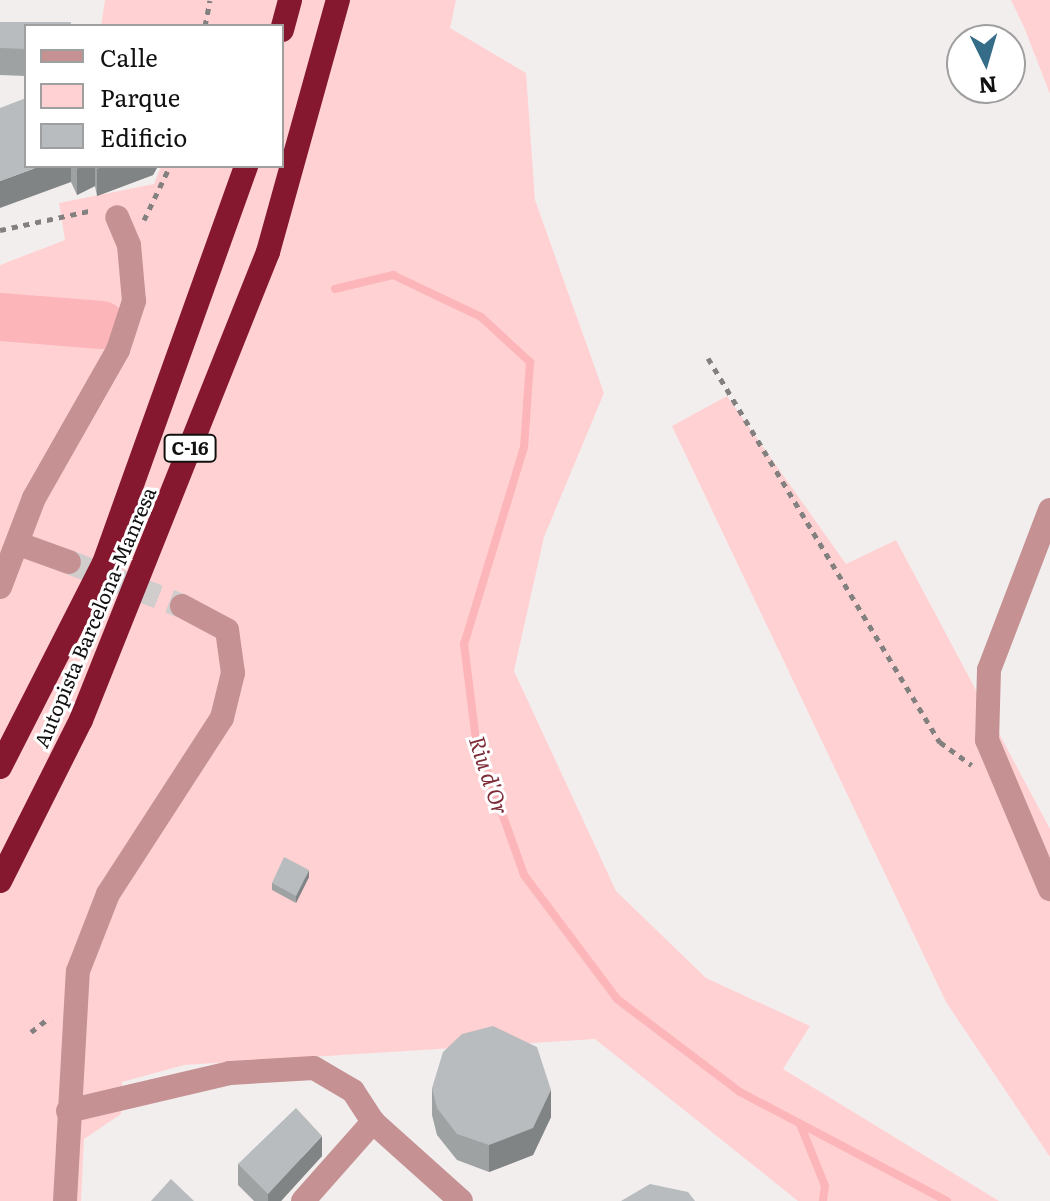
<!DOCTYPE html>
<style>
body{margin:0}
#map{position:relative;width:1050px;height:1201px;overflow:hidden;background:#f3eeee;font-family:Literata,serif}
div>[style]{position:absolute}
.green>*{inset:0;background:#ffd1d3}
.stream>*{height:8px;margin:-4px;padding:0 4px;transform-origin:4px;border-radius:4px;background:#fcb5b9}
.river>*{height:48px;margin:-24px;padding:0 24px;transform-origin:24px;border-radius:24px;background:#fcb5b9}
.minor-tunnel>*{height:24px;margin-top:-12px;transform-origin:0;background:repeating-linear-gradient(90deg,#d1cdcd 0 24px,transparent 0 36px)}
.path>*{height:5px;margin-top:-2.5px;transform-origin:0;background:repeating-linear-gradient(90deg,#838080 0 6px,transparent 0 12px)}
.minor>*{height:24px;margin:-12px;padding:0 12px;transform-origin:12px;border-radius:12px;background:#c59193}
.highway>*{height:24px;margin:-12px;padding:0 12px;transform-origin:12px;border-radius:12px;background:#85182f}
.wall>*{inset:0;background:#9ea2a3}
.shaded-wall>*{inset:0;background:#818485}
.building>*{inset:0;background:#b8bcbe}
span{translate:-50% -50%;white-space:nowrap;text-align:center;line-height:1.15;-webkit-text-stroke:6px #fff;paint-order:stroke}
.shield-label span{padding:2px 6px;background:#fff;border:2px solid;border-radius:6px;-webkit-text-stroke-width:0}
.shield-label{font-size:18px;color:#121010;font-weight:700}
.street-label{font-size:20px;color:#121010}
.water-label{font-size:22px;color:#7e2d38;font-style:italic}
.legend{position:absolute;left:24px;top:24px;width:260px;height:144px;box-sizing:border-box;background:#fff;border:2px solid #a09f9f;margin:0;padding:10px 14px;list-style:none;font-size:24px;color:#121010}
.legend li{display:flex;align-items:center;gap:16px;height:40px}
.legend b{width:40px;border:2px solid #a09f9f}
.north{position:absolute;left:946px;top:24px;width:80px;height:80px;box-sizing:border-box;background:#fff;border:2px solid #a09f9f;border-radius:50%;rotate:175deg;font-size:22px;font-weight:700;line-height:32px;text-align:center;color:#121010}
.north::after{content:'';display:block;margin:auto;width:28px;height:36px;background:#356c87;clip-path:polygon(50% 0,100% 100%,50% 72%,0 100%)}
</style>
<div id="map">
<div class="green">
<i style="clip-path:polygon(105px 0,456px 0,450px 28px,526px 73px,535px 200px,604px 393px,544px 537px,514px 671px,616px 891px,706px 978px,810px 1026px,783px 1069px,999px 1201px,798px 1201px,595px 1039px,184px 1065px,122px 1082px,121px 1114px,84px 1139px,81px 1201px,0 1201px,0 265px,65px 240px,59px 203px,154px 184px,161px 166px,282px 166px,282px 26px,101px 26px)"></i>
<i style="clip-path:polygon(1011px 0,1050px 0,1050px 94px,1024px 27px)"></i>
<i style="clip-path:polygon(727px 396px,846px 564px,896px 540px,1050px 829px,1050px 1157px,946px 1002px,672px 426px)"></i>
</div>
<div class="stream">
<i style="left:335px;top:289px;width:60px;rotate:-13.6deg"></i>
<i style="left:393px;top:275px;width:98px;rotate:25.5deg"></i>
<i style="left:481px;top:317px;width:67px;rotate:42.6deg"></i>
<i style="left:530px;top:362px;width:85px;rotate:94deg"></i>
<i style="left:524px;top:447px;width:206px;rotate:106.9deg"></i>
<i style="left:464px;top:644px;width:97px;rotate:82.9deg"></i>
<i style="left:476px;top:740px;width:143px;rotate:70.4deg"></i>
<i style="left:524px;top:875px;width:155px;rotate:53.1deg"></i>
<i style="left:617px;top:999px;width:154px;rotate:37.1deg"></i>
<i style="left:740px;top:1092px;width:234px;rotate:27.8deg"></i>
<i style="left:800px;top:1124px;width:67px;rotate:68deg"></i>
<i style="left:825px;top:1186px;width:15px;rotate:98deg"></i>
</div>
<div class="river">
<i style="left:0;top:317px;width:102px;rotate:4.5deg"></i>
</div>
<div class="minor-tunnel">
<i style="left:69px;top:562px;width:121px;rotate:21.3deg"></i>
</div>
<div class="path">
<i style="left:205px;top:26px;width:26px;rotate:-79deg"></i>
<i style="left:144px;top:220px;width:60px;rotate:-64.3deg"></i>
<i style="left:0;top:230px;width:95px;rotate:-12.1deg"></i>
<i style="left:708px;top:358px;width:449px;rotate:58.9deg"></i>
<i style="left:940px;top:742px;width:39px;rotate:36deg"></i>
<i style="left:31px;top:1032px;width:24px;rotate:-38deg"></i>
</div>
<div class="minor">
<i style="left:1050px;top:510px;width:171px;rotate:110.9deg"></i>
<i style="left:989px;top:670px;width:70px;rotate:91.6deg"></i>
<i style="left:987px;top:740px;width:162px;rotate:67.1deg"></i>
<i style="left:19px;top:544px;width:53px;rotate:19.8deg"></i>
<i style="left:0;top:587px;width:95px;rotate:-69.1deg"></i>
<i style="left:34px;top:498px;width:170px;rotate:-60.4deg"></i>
<i style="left:118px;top:350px;width:52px;rotate:-71.9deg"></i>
<i style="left:134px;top:301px;width:56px;rotate:-95.1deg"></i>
<i style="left:129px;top:245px;width:30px;rotate:-113deg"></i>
<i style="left:68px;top:1111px;width:166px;rotate:-13.2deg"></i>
<i style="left:230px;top:1073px;width:84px;rotate:-3.4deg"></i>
<i style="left:314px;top:1068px;width:45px;rotate:30.5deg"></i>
<i style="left:353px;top:1091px;width:37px;rotate:57deg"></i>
<i style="left:373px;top:1122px;width:118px;rotate:41.9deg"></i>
<i style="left:65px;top:1201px;width:230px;rotate:-86.8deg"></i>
<i style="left:78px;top:971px;width:83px;rotate:-68.7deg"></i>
<i style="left:108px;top:894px;width:210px;rotate:-57.1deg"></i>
<i style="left:222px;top:718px;width:46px;rotate:-76.3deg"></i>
<i style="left:233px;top:673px;width:43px;rotate:-97.9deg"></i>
<i style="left:227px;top:630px;width:51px;rotate:-151.9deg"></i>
<i style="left:303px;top:1201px;width:106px;rotate:-48.5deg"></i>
</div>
<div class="highway">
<i style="left:282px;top:30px;width:31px;rotate:-75deg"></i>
<i style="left:0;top:767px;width:229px;rotate:-63deg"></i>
<i style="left:104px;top:563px;width:422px;rotate:-70.3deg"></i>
<i style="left:0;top:881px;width:180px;rotate:-63.3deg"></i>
<i style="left:81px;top:720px;width:504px;rotate:-68.22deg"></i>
<i style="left:268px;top:252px;width:262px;rotate:-74.5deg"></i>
</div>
<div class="wall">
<i style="clip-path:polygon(0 22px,26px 26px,26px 76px,0 75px)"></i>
<i style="clip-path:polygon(26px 166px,158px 166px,153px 175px,97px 196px,95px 186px,77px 195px,71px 182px)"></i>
<i style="clip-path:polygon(309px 877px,296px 903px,272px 890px,272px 883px)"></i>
<i style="clip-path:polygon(432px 1088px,551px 1117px,533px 1155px,489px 1172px,457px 1160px,437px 1135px,432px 1115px)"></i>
<i style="clip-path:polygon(322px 1156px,281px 1201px,254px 1201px,238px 1185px,238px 1164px)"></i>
</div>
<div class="shaded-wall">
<i style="clip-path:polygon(41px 166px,71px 166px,71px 182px,0 208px,0 181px)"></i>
<i style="clip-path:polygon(82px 166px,95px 166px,95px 186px,77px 195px,77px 169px)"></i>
<i style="clip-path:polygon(106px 166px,158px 166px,153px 175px,97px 196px,97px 169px)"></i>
<i style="clip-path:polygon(309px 870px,309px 877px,296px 903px,296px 896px)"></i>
<i style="clip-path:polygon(551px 1090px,551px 1117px,533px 1155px,489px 1172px,489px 1145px)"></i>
<i style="clip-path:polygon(322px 1136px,322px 1156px,281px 1201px,268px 1201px,268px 1194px)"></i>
</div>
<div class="building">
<i style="clip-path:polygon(0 22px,71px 22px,71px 26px,26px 26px,26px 49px,0 48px)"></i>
<i style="clip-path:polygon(26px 98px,26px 166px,41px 166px,0 181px,0 108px)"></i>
<i style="clip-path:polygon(284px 857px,309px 870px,296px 896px,272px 883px)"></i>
<i style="clip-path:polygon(493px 1026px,537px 1047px,551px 1090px,533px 1128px,489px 1145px,457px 1134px,437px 1108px,432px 1088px,443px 1052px,462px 1034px)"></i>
<i style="clip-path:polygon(296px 1108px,322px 1136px,268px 1194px,238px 1164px)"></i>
<i style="clip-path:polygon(171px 1179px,194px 1201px,151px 1201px)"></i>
<i style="clip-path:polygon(650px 1184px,688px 1192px,695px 1201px,621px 1201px)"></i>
</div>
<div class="shield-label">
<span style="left:190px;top:448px">C-16</span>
</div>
<div class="street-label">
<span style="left:94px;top:617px;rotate:-67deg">Autopista Barcelona-Manresa</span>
</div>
<div class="water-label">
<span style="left:490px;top:775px;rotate:72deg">Riu d'Or</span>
</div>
<ul class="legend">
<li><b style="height:10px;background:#c59193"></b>Calle</li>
<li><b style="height:22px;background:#ffd1d3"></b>Parque</li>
<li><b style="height:22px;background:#b8bcbe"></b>Edificio</li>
</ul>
<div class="north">N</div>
</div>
